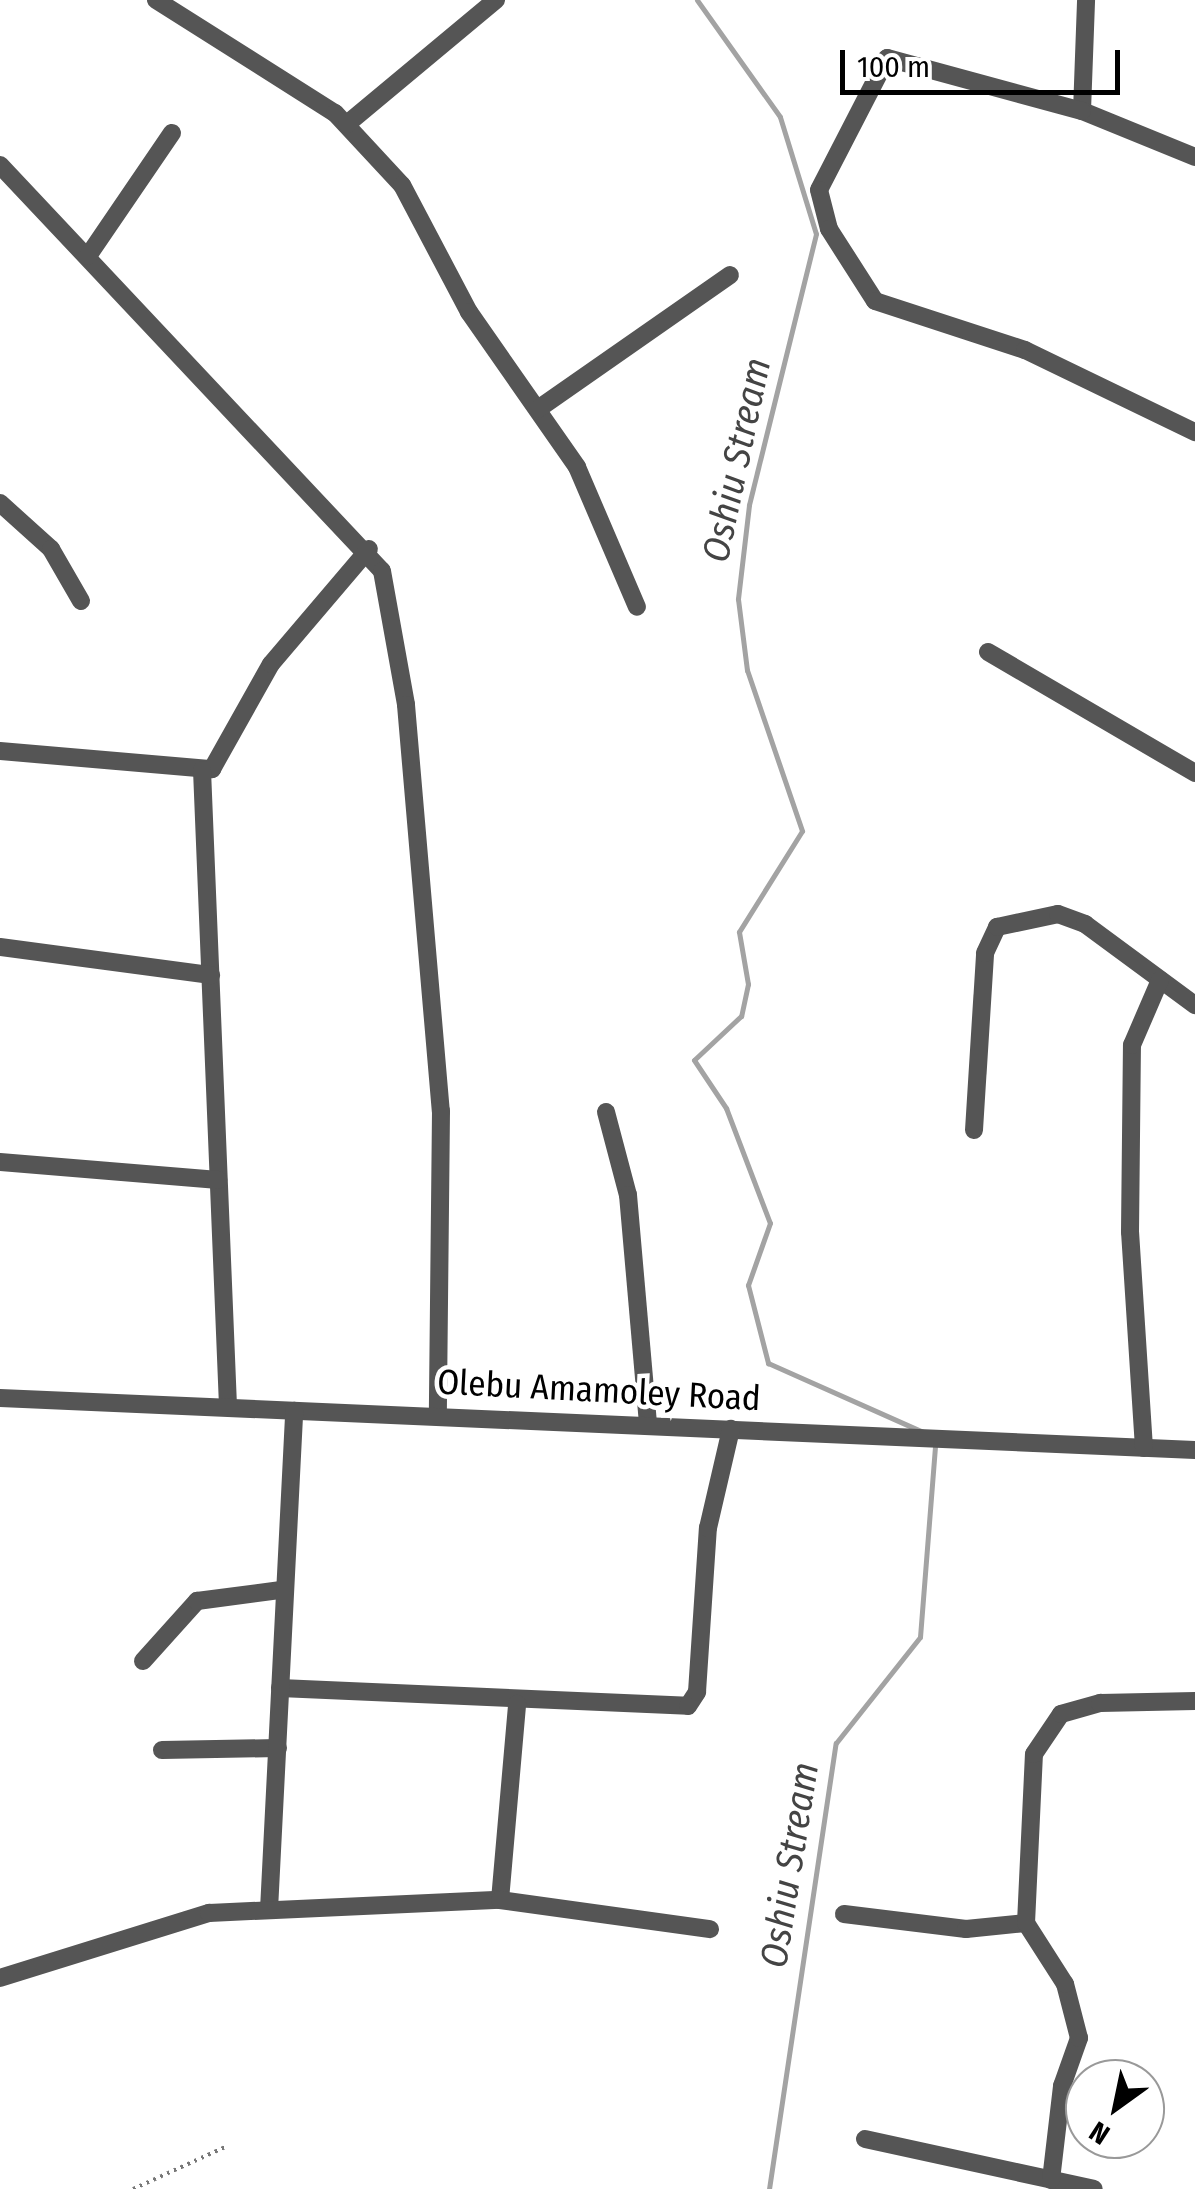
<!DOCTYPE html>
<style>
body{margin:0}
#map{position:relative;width:1195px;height:2189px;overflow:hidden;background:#fff;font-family:"Fira Sans Condensed",sans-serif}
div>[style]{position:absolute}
.stream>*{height:5px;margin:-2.5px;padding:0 2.5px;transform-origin:2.5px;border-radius:2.5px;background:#a3a3a3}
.path>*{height:4px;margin-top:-2px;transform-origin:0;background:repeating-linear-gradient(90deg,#777 0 2.5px,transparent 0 7.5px)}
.minor>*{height:18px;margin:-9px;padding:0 9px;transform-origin:9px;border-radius:9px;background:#555}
span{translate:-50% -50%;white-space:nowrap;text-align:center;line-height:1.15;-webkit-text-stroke:9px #fff;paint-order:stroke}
.street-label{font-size:35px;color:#000}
.water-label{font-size:38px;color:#444;font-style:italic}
.north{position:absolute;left:1065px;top:2059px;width:100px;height:100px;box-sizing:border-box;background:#fff;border:2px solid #999;border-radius:50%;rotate:213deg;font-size:28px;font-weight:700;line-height:40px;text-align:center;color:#000}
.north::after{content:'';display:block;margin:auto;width:35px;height:45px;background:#000;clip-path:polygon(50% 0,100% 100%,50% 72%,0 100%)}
.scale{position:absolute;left:840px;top:50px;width:280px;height:45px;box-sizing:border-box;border:5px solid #000;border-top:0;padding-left:12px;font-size:30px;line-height:35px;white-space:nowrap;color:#000;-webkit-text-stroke:8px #fff;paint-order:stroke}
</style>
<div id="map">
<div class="stream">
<i style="left:697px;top:0;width:143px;rotate:54.6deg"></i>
<i style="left:780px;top:117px;width:122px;rotate:72.9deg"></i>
<i style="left:816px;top:234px;width:279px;rotate:103.9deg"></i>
<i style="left:749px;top:505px;width:95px;rotate:96.7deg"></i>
<i style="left:738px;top:599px;width:72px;rotate:82.8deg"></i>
<i style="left:747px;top:670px;width:170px;rotate:71.1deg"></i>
<i style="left:802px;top:831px;width:119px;rotate:122deg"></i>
<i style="left:739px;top:932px;width:53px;rotate:80.2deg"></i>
<i style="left:748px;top:984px;width:33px;rotate:102deg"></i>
<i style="left:741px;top:1016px;width:64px;rotate:136.9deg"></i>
<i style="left:694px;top:1060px;width:58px;rotate:56.3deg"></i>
<i style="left:726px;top:1108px;width:123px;rotate:69.1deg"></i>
<i style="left:770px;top:1223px;width:66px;rotate:109.5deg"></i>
<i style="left:748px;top:1285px;width:81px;rotate:75.6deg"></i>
<i style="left:768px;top:1363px;width:170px;rotate:24deg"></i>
<i style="left:769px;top:2189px;width:451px;rotate:-81.5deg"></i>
<i style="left:836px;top:1743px;width:135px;rotate:-51.6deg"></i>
<i style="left:920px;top:1637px;width:193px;rotate:-85.5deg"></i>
</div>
<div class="path">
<i style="left:133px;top:2189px;width:101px;rotate:-24.5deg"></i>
</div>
<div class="minor">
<i style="left:156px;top:0;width:212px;rotate:32.3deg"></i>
<i style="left:335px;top:113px;width:98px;rotate:47.1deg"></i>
<i style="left:402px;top:185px;width:144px;rotate:62.2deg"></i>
<i style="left:469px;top:312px;width:189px;rotate:55.1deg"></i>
<i style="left:577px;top:467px;width:152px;rotate:66.8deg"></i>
<i style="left:1082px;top:111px;width:111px;rotate:-87.9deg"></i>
<i style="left:347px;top:124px;width:194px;rotate:-39.8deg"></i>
<i style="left:1195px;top:157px;width:122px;rotate:-157.8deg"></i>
<i style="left:1082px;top:111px;width:202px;rotate:-164.8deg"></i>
<i style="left:887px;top:58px;width:148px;rotate:117.3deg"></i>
<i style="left:819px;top:190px;width:40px;rotate:75.6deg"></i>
<i style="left:829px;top:229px;width:85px;rotate:57.4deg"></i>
<i style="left:875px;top:301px;width:158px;rotate:18.1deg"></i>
<i style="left:1025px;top:350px;width:189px;rotate:25.8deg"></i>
<i style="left:0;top:165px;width:557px;rotate:46.74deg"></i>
<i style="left:382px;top:571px;width:136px;rotate:79.8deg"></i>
<i style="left:406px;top:705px;width:408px;rotate:85.1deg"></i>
<i style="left:441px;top:1111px;width:305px;rotate:90.6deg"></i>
<i style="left:88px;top:256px;width:149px;rotate:-55.7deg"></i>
<i style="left:538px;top:409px;width:234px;rotate:-34.9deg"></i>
<i style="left:0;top:503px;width:69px;rotate:42deg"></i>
<i style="left:51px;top:549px;width:60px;rotate:60deg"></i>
<i style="left:988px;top:652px;width:240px;rotate:30.3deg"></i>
<i style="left:0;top:751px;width:213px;rotate:4.9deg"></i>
<i style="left:212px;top:769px;width:120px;rotate:-60.7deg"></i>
<i style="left:271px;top:664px;width:151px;rotate:-49.6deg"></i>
<i style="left:202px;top:770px;width:637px;rotate:87.66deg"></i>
<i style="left:0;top:947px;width:213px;rotate:7.6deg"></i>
<i style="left:606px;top:1112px;width:86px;rotate:75.2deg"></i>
<i style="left:628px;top:1195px;width:230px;rotate:85deg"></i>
<i style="left:974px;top:1130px;width:177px;rotate:-86.4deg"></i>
<i style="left:985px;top:953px;width:29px;rotate:-65deg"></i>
<i style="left:997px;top:927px;width:62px;rotate:-12deg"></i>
<i style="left:1058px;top:914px;width:29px;rotate:20deg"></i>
<i style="left:1085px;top:924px;width:137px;rotate:36.4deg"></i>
<i style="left:0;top:1162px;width:219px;rotate:4.7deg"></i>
<i style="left:0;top:1398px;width:1196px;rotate:2.49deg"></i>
<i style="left:1144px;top:1448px;width:216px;rotate:-93.7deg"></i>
<i style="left:1130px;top:1232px;width:187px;rotate:-89.4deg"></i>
<i style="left:1132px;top:1045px;width:71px;rotate:-66.7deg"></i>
<i style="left:143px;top:1661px;width:81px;rotate:-48deg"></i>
<i style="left:197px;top:1601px;width:85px;rotate:-7.5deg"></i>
<i style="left:280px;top:1688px;width:408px;rotate:2.5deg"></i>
<i style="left:688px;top:1706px;width:17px;rotate:-57deg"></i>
<i style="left:697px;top:1692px;width:164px;rotate:-86.2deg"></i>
<i style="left:708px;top:1528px;width:102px;rotate:-76.9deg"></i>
<i style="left:162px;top:1750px;width:116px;rotate:-1deg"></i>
<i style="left:500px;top:1900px;width:197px;rotate:-85deg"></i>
<i style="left:269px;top:1910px;width:500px;rotate:-87.1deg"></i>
<i style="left:844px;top:1914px;width:123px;rotate:7deg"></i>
<i style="left:966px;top:1929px;width:60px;rotate:-5.7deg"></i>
<i style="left:0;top:1978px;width:219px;rotate:-17.3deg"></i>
<i style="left:209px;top:1913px;width:291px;rotate:-2.6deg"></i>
<i style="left:500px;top:1900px;width:212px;rotate:7.9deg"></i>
<i style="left:865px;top:2139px;width:234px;rotate:12.3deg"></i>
<i style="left:1051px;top:2180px;width:95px;rotate:-83.3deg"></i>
<i style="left:1062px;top:2086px;width:51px;rotate:-70.5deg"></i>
<i style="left:1079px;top:2038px;width:56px;rotate:-104.5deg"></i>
<i style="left:1065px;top:1984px;width:72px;rotate:-122.6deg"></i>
<i style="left:1026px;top:1923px;width:169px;rotate:-87.3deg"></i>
<i style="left:1034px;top:1754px;width:48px;rotate:-56deg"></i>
<i style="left:1061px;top:1714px;width:41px;rotate:-15.8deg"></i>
<i style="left:1100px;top:1703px;width:95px;rotate:-1.2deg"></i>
</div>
<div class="street-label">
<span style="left:599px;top:1390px;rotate:3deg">Olebu Amamoley Road</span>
</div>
<div class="water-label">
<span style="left:737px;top:460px;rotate:-78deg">Oshiu Stream</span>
<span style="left:790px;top:1865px;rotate:-81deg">Oshiu Stream</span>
</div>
<div class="north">N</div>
<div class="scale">100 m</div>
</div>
